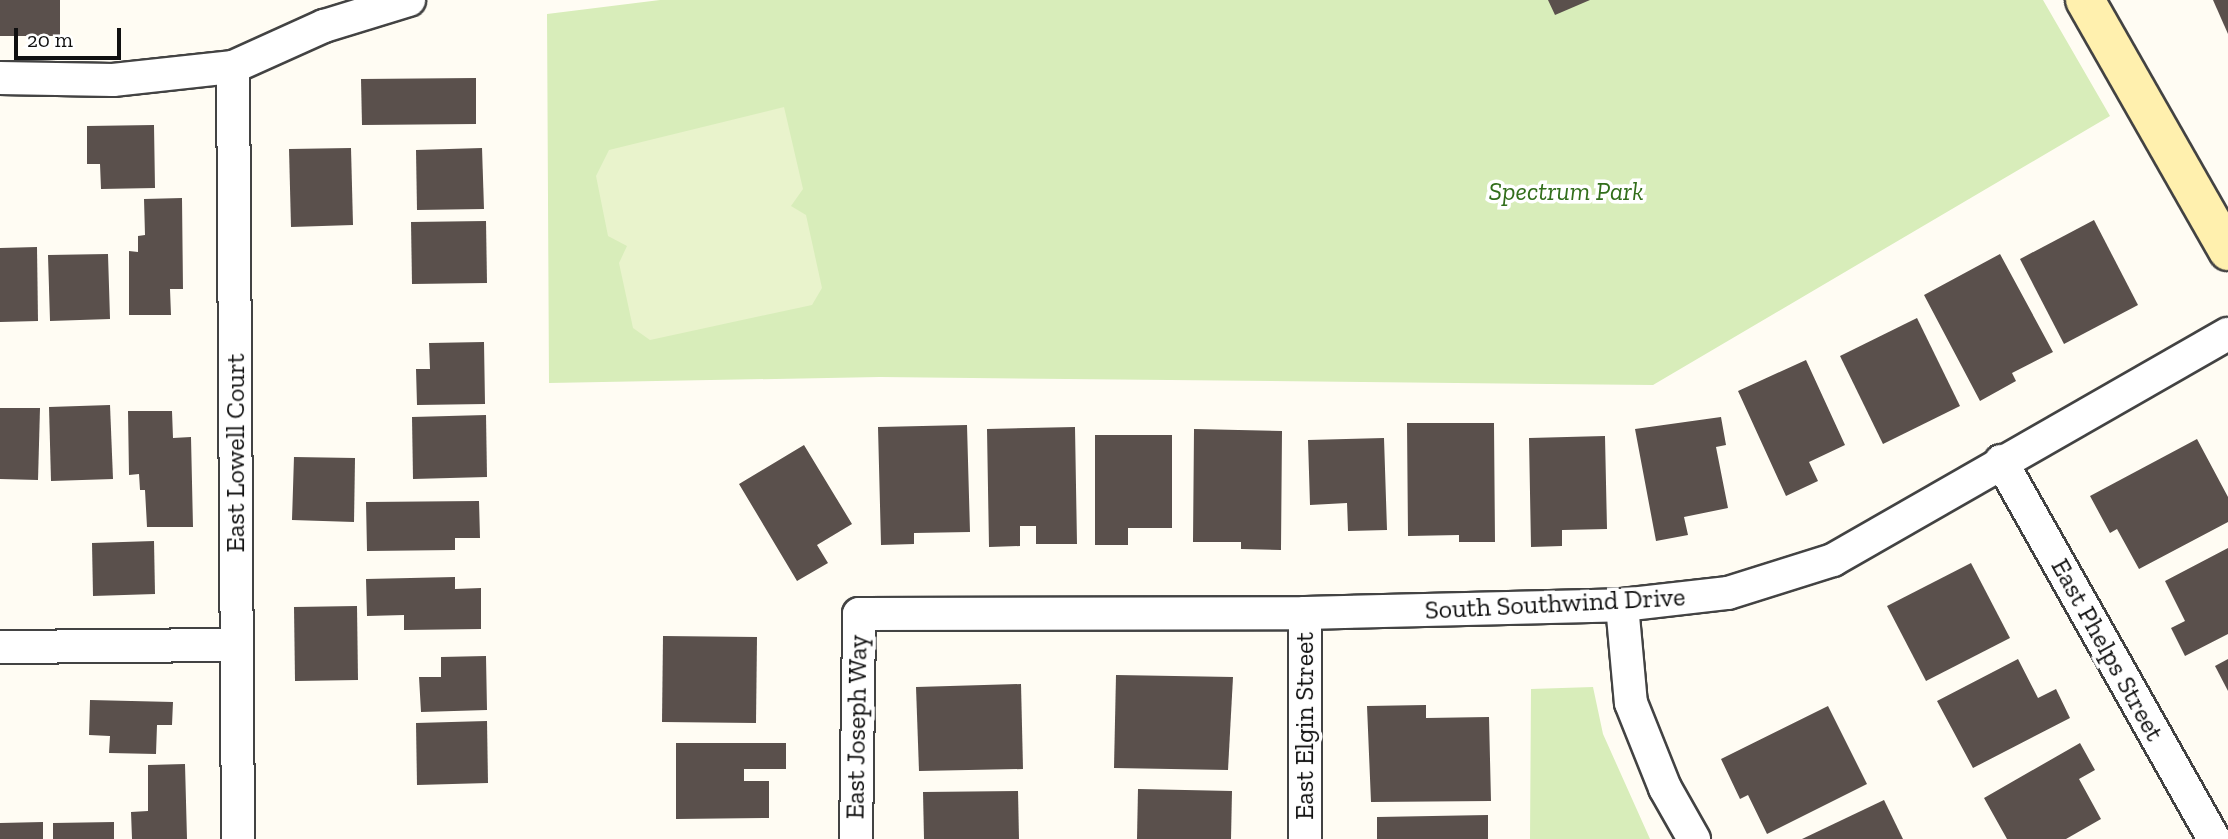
<!DOCTYPE html>
<style>
body{margin:0}
#map{position:relative;width:2228px;height:839px;overflow:hidden;background:#fffcf3;font-family:"Zilla Slab",serif}
div>[style]{position:absolute}
.green>*{inset:0;background:#d8edba}
.pitch>*{inset:0;background:#e9f3cc}
.building>*{inset:0;background:#5a504c}
.roads{filter:drop-shadow(2px 0 #434343) drop-shadow(-2px 0 #434343) drop-shadow(0 2px #434343) drop-shadow(0 -2px #434343)}
.street>*{height:32px;margin:-16px;padding:0 16px;transform-origin:16px;border-radius:16px;background:#fff}
.secondary>*{height:38px;margin:-19px;padding:0 19px;transform-origin:19px;border-radius:19px;background:#fff0ae}
span{translate:-50% -50%;white-space:nowrap;text-align:center;line-height:1.15;-webkit-text-stroke:7px #fff;paint-order:stroke}
.park-label{font-size:26px;color:#326e1b;font-style:italic}
.street-label{font-size:26px;color:#101010}
.scale{position:absolute;left:14px;top:28px;width:107px;height:32px;box-sizing:border-box;border:4px solid #101010;border-top:0;padding-left:9px;font-size:21px;line-height:24px;white-space:nowrap;color:#101010;-webkit-text-stroke:5px #fff;paint-order:stroke}
</style>
<div id="map">
<div class="green">
<i style="clip-path:polygon(660px 0,2043px 0,2110px 116px,1653px 385px,880px 377px,549px 383px,547px 14px)"></i>
<i style="clip-path:polygon(1593px 687px,1603px 734px,1650px 839px,1530px 839px,1531px 689px)"></i>
</div>
<div class="pitch">
<i style="clip-path:polygon(784px 107px,803px 189px,791px 206px,806px 215px,822px 288px,812px 305px,650px 340px,633px 328px,619px 263px,627px 246px,608px 236px,596px 176px,609px 150px)"></i>
</div>
<div class="building">
<i style="clip-path:polygon(0 0,60px 0,60px 36px,0 36px)"></i>
<i style="clip-path:polygon(1548px 0,1590px 0,1555px 15px)"></i>
<i style="clip-path:polygon(2213px 0,2228px 0,2228px 34px)"></i>
<i style="clip-path:polygon(476px 78px,476px 124px,362px 125px,361px 79px)"></i>
<i style="clip-path:polygon(154px 125px,155px 188px,101px 189px,100px 164px,87px 164px,87px 126px)"></i>
<i style="clip-path:polygon(351px 148px,353px 225px,291px 227px,289px 149px)"></i>
<i style="clip-path:polygon(482px 148px,484px 209px,417px 210px,416px 150px)"></i>
<i style="clip-path:polygon(182px 198px,183px 289px,170px 289px,171px 315px,129px 315px,129px 251px,138px 252px,138px 236px,145px 235px,144px 199px)"></i>
<i style="clip-path:polygon(2094px 220px,2138px 305px,2064px 344px,2020px 259px)"></i>
<i style="clip-path:polygon(486px 221px,487px 283px,412px 284px,411px 222px)"></i>
<i style="clip-path:polygon(37px 247px,38px 321px,0 322px,0 248px)"></i>
<i style="clip-path:polygon(108px 254px,110px 319px,50px 321px,48px 255px)"></i>
<i style="clip-path:polygon(2000px 254px,2053px 352px,2012px 373px,2016px 381px,1980px 401px,1924px 295px)"></i>
<i style="clip-path:polygon(1917px 318px,1960px 406px,1883px 444px,1840px 356px)"></i>
<i style="clip-path:polygon(484px 342px,485px 404px,417px 405px,416px 369px,430px 369px,429px 343px)"></i>
<i style="clip-path:polygon(1806px 360px,1845px 445px,1809px 462px,1818px 481px,1786px 496px,1738px 391px)"></i>
<i style="clip-path:polygon(110px 405px,113px 479px,51px 481px,49px 407px)"></i>
<i style="clip-path:polygon(0 408px,40px 408px,38px 480px,0 479px)"></i>
<i style="clip-path:polygon(128px 411px,172px 411px,173px 438px,191px 437px,193px 527px,147px 527px,145px 490px,140px 490px,139px 474px,129px 475px)"></i>
<i style="clip-path:polygon(486px 415px,487px 477px,413px 479px,412px 417px)"></i>
<i style="clip-path:polygon(1721px 417px,1726px 445px,1716px 447px,1728px 508px,1684px 517px,1688px 535px,1656px 541px,1635px 429px)"></i>
<i style="clip-path:polygon(1407px 423px,1494px 423px,1495px 542px,1459px 542px,1459px 535px,1408px 536px)"></i>
<i style="clip-path:polygon(967px 425px,970px 532px,914px 533px,914px 544px,881px 545px,878px 427px)"></i>
<i style="clip-path:polygon(1075px 427px,1077px 544px,1036px 544px,1036px 526px,1020px 526px,1020px 546px,989px 547px,987px 429px)"></i>
<i style="clip-path:polygon(1194px 429px,1282px 431px,1281px 550px,1241px 549px,1241px 542px,1193px 542px)"></i>
<i style="clip-path:polygon(1095px 435px,1172px 435px,1172px 528px,1128px 528px,1128px 545px,1095px 545px)"></i>
<i style="clip-path:polygon(1605px 436px,1607px 529px,1562px 530px,1562px 546px,1531px 547px,1529px 438px)"></i>
<i style="clip-path:polygon(1384px 438px,1387px 530px,1348px 531px,1347px 503px,1310px 505px,1308px 440px)"></i>
<i style="clip-path:polygon(2197px 439px,2228px 497px,2228px 522px,2139px 569px,2117px 529px,2110px 533px,2090px 496px)"></i>
<i style="clip-path:polygon(804px 445px,852px 524px,817px 545px,828px 563px,797px 581px,739px 484px)"></i>
<i style="clip-path:polygon(294px 457px,355px 458px,354px 522px,292px 520px)"></i>
<i style="clip-path:polygon(479px 501px,480px 538px,455px 538px,455px 550px,367px 551px,366px 502px)"></i>
<i style="clip-path:polygon(154px 541px,155px 594px,93px 596px,92px 543px)"></i>
<i style="clip-path:polygon(2228px 548px,2228px 634px,2185px 656px,2171px 628px,2185px 621px,2165px 581px)"></i>
<i style="clip-path:polygon(1971px 563px,2010px 638px,1926px 681px,1887px 606px)"></i>
<i style="clip-path:polygon(455px 577px,455px 589px,481px 588px,481px 629px,404px 630px,404px 615px,367px 616px,366px 579px)"></i>
<i style="clip-path:polygon(357px 606px,358px 680px,295px 681px,294px 607px)"></i>
<i style="clip-path:polygon(663px 636px,757px 637px,756px 723px,662px 722px)"></i>
<i style="clip-path:polygon(486px 656px,487px 710px,421px 712px,419px 677px,441px 677px,441px 657px)"></i>
<i style="clip-path:polygon(2018px 659px,2038px 698px,2056px 689px,2070px 718px,1973px 768px,1937px 701px)"></i>
<i style="clip-path:polygon(2228px 659px,2228px 691px,2215px 666px)"></i>
<i style="clip-path:polygon(1116px 675px,1233px 677px,1228px 770px,1114px 768px)"></i>
<i style="clip-path:polygon(1021px 684px,1023px 769px,919px 771px,916px 687px)"></i>
<i style="clip-path:polygon(90px 700px,173px 702px,172px 725px,157px 725px,156px 754px,109px 753px,110px 736px,89px 735px)"></i>
<i style="clip-path:polygon(1426px 705px,1426px 718px,1489px 717px,1491px 801px,1371px 802px,1367px 706px)"></i>
<i style="clip-path:polygon(1828px 706px,1867px 784px,1767px 834px,1748px 795px,1740px 799px,1721px 759px)"></i>
<i style="clip-path:polygon(487px 721px,488px 783px,417px 785px,416px 723px)"></i>
<i style="clip-path:polygon(676px 743px,786px 743px,786px 769px,744px 769px,744px 781px,769px 781px,769px 818px,676px 819px)"></i>
<i style="clip-path:polygon(2080px 743px,2095px 770px,2079px 779px,2101px 819px,2066px 839px,2007px 839px,1984px 798px)"></i>
<i style="clip-path:polygon(185px 764px,187px 839px,132px 839px,131px 812px,148px 811px,148px 765px)"></i>
<i style="clip-path:polygon(1138px 789px,1232px 791px,1231px 839px,1137px 839px)"></i>
<i style="clip-path:polygon(1018px 791px,1019px 839px,924px 839px,923px 792px)"></i>
<i style="clip-path:polygon(1884px 800px,1903px 839px,1802px 839px)"></i>
<i style="clip-path:polygon(1488px 815px,1488px 839px,1377px 839px,1377px 817px)"></i>
<i style="clip-path:polygon(43px 822px,43px 839px,0 839px,0 823px)"></i>
<i style="clip-path:polygon(114px 822px,114px 839px,53px 839px,53px 823px)"></i>
</div>
<div class="roads">
<div class="street">
<i style="left:233px;top:67px;width:772px;rotate:89.63deg"></i>
<i style="left:0;top:78px;width:113px;rotate:1deg"></i>
<i style="left:113px;top:80px;width:121px;rotate:-6.2deg"></i>
<i style="left:233px;top:67px;width:100px;rotate:-24.3deg"></i>
<i style="left:324px;top:26px;width:89px;rotate:-17deg"></i>
<i style="left:2001px;top:461px;width:434px;rotate:60.6deg"></i>
<i style="left:1622px;top:605px;width:98px;rotate:84.8deg"></i>
<i style="left:1631px;top:703px;width:92px;rotate:68.2deg"></i>
<i style="left:1665px;top:788px;width:59px;rotate:60.4deg"></i>
<i style="left:1305px;top:613px;width:226px;rotate:90deg"></i>
<i style="left:0;top:647px;width:237px;rotate:-0.5deg"></i>
<i style="left:856px;top:839px;width:225px;rotate:-89.2deg"></i>
<i style="left:859px;top:614px;width:446px;rotate:-0.1deg"></i>
<i style="left:1305px;top:613px;width:317px;rotate:-1.4deg"></i>
<i style="left:1622px;top:605px;width:107px;rotate:-6.5deg"></i>
<i style="left:1728px;top:593px;width:110px;rotate:-17.4deg"></i>
<i style="left:1833px;top:560px;width:455px;rotate:-29.8deg"></i>
</div>
<div class="secondary">
<i style="left:2085px;top:0;width:289px;rotate:60.3deg"></i>
</div>
</div>
<div class="park-label">
<span style="left:1566px;top:192px">Spectrum Park</span>
</div>
<div class="street-label">
<span style="left:236px;top:453px;rotate:-90deg">East Lowell Court</span>
<span style="left:1555px;top:604px;rotate:-3deg">South Southwind Drive</span>
<span style="left:2107px;top:650px;rotate:61deg">East Phelps Street</span>
<span style="left:1305px;top:726px;rotate:-90deg">East Elgin Street</span>
<span style="left:857px;top:727px;rotate:-89deg">East Joseph Way</span>
</div>
<div class="scale">20 m</div>
</div>
